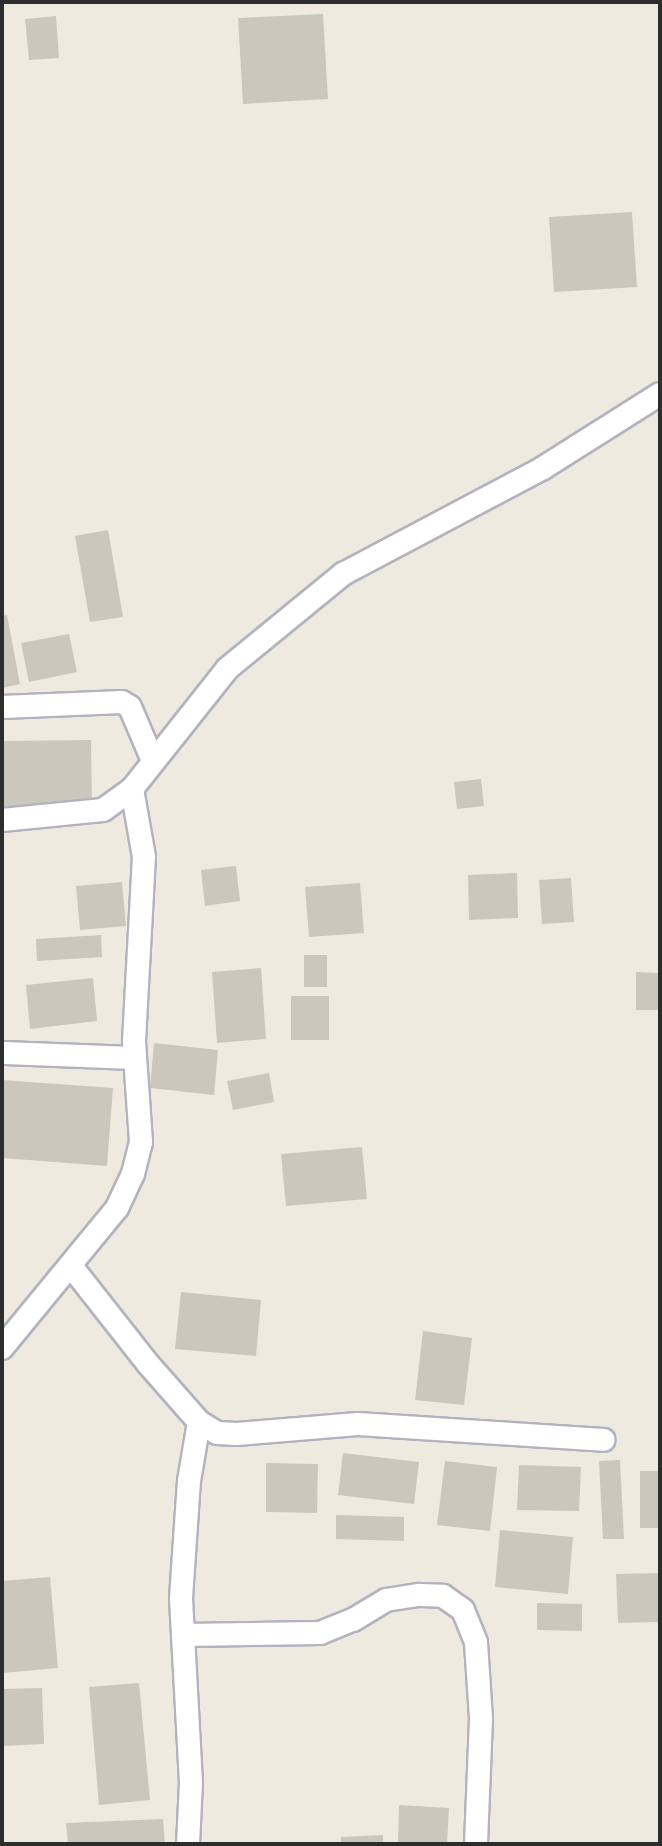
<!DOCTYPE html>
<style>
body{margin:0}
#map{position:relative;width:662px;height:1846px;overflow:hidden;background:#eeeadf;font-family:"Space Grotesk",sans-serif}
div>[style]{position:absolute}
.building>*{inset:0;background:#cac8bd}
.roads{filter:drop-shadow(2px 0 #b3b3c0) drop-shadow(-2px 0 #b3b3c0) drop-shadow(0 2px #b3b3c0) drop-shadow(0 -2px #b3b3c0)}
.street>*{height:22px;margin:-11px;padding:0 11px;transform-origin:11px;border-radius:11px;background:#fff}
span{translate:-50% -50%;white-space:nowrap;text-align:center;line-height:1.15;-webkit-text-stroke:8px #fff;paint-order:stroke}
.frame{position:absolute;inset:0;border:4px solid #2d2d2d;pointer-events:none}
</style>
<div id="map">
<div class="building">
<i style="clip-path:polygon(323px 14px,328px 99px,243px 104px,238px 18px)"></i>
<i style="clip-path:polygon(56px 16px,59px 58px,29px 60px,25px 19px)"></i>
<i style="clip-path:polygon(632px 212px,637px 287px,554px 292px,549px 217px)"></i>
<i style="clip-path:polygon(108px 530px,123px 617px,90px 622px,75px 536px)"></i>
<i style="clip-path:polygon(7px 615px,20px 684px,2px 688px,2px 616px)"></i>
<i style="clip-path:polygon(69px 634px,77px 672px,29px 682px,21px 643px)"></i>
<i style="clip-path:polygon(91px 740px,92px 809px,2px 811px,2px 741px)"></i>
<i style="clip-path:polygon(481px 779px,484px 806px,457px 809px,454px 782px)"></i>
<i style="clip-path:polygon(236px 866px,240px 901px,205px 906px,201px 870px)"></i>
<i style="clip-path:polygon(517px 873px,518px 918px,469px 920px,468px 875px)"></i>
<i style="clip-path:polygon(571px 878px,574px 922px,542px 924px,539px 880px)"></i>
<i style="clip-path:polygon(122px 882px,126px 926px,80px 930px,76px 886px)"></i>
<i style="clip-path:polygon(360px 883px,364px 933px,309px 937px,305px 887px)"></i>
<i style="clip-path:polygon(101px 935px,102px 957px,37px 961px,36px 939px)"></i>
<i style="clip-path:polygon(304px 955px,327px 955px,327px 987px,304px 987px)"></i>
<i style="clip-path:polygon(261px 968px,266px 1039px,217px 1043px,212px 972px)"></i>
<i style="clip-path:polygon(636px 972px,660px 973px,660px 1010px,636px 1010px)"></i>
<i style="clip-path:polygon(93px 978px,97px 1021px,30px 1029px,26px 985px)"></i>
<i style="clip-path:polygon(291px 996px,329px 996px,329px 1040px,291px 1040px)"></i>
<i style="clip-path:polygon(154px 1043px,218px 1050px,214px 1095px,150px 1088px)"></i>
<i style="clip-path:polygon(269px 1073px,274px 1102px,233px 1110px,227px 1081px)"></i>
<i style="clip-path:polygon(2px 1080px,113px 1088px,107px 1166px,2px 1158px)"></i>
<i style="clip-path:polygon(362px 1147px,367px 1199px,286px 1206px,281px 1154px)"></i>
<i style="clip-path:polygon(181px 1292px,261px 1300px,256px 1356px,175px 1349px)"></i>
<i style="clip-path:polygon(423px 1331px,472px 1338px,464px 1405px,415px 1400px)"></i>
<i style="clip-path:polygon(343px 1453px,419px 1462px,414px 1504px,338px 1495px)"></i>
<i style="clip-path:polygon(620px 1460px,624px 1539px,603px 1539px,599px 1461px)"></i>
<i style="clip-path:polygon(445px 1461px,497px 1467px,490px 1531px,437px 1525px)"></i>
<i style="clip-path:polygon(266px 1463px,318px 1464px,317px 1513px,266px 1512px)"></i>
<i style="clip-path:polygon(519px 1465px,581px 1467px,579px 1511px,517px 1510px)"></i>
<i style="clip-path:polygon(640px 1471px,660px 1471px,660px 1528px,640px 1528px)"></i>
<i style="clip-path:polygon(336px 1515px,404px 1517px,404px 1541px,336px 1539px)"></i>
<i style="clip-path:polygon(500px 1530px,573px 1537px,568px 1594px,495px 1587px)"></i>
<i style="clip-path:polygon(660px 1573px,660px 1622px,618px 1623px,616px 1574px)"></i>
<i style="clip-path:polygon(50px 1577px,58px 1668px,2px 1673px,2px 1581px)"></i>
<i style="clip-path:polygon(537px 1603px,582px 1604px,582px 1631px,537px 1630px)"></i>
<i style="clip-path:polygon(139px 1683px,150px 1800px,99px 1805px,89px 1687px)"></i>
<i style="clip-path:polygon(42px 1688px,44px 1744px,2px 1746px,2px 1689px)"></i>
<i style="clip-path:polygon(399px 1805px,449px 1808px,447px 1844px,398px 1844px)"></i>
<i style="clip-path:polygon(163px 1819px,165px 1844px,68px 1844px,66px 1823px)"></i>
<i style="clip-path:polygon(383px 1835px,383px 1844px,341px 1844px,341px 1837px)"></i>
</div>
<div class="roads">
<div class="street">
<i style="left:2px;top:707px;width:120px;rotate:-2.4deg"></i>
<i style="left:122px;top:702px;width:9px;rotate:32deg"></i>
<i style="left:130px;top:707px;width:59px;rotate:66.9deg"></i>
<i style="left:2px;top:820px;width:101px;rotate:-5.7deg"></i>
<i style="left:103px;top:810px;width:36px;rotate:-36deg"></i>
<i style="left:132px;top:789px;width:154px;rotate:-51.6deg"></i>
<i style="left:228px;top:668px;width:149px;rotate:-39.3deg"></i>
<i style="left:343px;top:574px;width:226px;rotate:-27.9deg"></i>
<i style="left:543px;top:468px;width:138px;rotate:-32.3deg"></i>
<i style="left:2px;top:1053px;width:133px;rotate:2.2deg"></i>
<i style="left:71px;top:1266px;width:126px;rotate:51.8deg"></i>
<i style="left:149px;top:1365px;width:76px;rotate:48.7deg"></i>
<i style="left:199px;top:1422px;width:21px;rotate:31deg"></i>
<i style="left:217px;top:1433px;width:20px;rotate:3deg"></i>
<i style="left:237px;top:1434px;width:121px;rotate:-4.7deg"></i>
<i style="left:358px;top:1424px;width:246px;rotate:3.7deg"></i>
<i style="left:2px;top:1348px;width:181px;rotate:-50.6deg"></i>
<i style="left:117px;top:1208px;width:38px;rotate:-65deg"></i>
<i style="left:133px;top:1174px;width:33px;rotate:-76deg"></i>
<i style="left:141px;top:1142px;width:101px;rotate:-94deg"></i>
<i style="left:134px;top:1041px;width:184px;rotate:-86.9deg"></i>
<i style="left:144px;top:857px;width:69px;rotate:-100deg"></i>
<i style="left:183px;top:1635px;width:137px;rotate:-0.8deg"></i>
<i style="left:320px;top:1633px;width:35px;rotate:-22deg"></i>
<i style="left:353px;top:1620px;width:39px;rotate:-31deg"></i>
<i style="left:386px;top:1600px;width:33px;rotate:-9deg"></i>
<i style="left:419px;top:1595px;width:24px;rotate:2deg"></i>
<i style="left:443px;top:1596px;width:24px;rotate:35deg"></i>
<i style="left:463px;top:1610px;width:35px;rotate:68deg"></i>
<i style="left:476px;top:1643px;width:76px;rotate:86.2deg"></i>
<i style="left:481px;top:1719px;width:125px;rotate:92.3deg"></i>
<i style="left:188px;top:1844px;width:61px;rotate:-87.2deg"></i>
<i style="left:191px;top:1783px;width:185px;rotate:-93.1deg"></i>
<i style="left:181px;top:1598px;width:117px;rotate:-86.1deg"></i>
<i style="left:189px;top:1481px;width:60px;rotate:-80.4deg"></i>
</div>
</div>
<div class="frame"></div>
</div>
